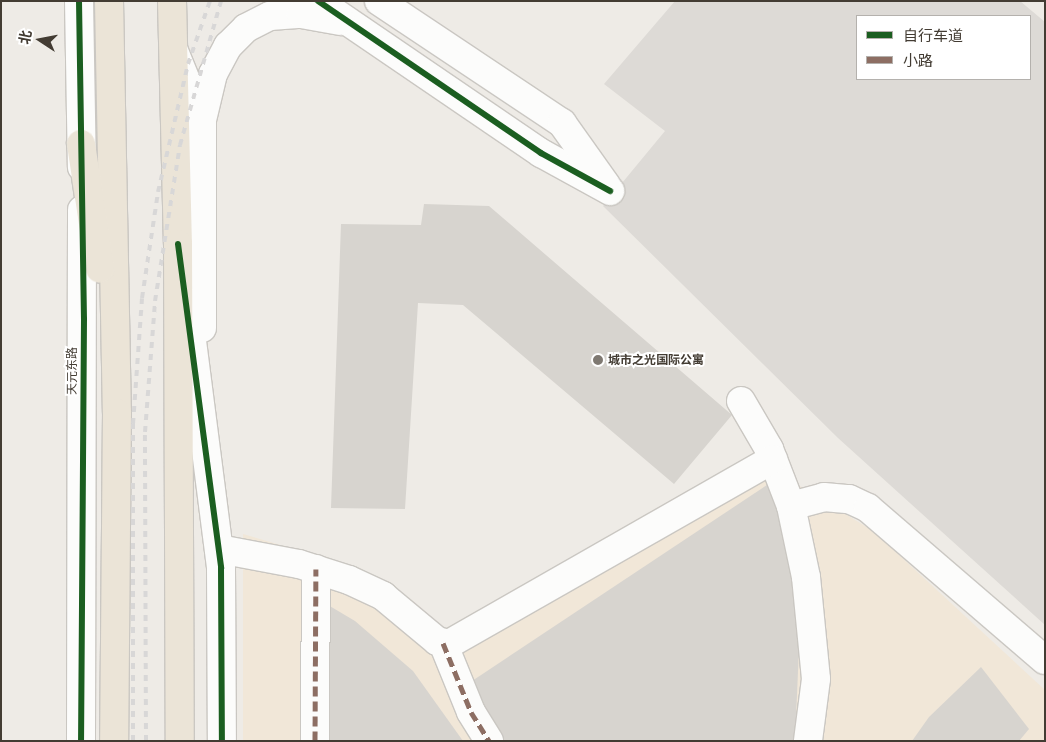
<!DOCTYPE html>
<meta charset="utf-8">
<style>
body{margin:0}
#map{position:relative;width:1046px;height:742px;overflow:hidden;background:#eeebe6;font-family:"IBM Plex Sans","Noto Sans SC",sans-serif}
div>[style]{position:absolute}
.commercial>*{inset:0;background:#f1e7d8}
.parking>*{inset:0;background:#dddad6}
.building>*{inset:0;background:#d7d4cf}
.roads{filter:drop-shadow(1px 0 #cac7c2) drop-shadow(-1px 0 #cac7c2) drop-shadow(0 1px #cac7c2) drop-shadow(0 -1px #cac7c2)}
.minor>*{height:28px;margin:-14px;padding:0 14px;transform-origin:14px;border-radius:14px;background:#fcfcfb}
.highway>*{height:28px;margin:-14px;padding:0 14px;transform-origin:14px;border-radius:14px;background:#ebe4d7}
.rail>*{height:4px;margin-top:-2px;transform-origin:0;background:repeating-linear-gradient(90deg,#d8d7d7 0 6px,transparent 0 12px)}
.quiet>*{height:5px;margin-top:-2.5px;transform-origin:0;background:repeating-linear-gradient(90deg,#8d6e63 0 10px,transparent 0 15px)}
.cycleway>*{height:6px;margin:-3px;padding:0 3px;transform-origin:3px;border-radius:3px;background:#1b5e20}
.dots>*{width:14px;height:14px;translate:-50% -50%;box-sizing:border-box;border:2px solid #fff;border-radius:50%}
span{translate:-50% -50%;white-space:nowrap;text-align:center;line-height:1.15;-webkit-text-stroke:4px #fff;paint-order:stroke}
.poi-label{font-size:12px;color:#433c33;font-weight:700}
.left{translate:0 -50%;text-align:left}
.street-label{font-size:12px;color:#433c33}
.frame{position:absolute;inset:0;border:2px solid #433c33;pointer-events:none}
.legend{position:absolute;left:856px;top:15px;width:175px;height:65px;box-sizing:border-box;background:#fff;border:1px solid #b4b1ad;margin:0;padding:6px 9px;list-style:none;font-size:15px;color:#433c33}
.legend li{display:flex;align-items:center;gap:10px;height:25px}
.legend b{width:25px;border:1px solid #b4b1ad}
.north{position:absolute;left:15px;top:15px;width:50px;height:50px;-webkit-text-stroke:4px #fff;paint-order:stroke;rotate:281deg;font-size:14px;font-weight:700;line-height:20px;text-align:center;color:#433c33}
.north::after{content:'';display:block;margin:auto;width:18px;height:22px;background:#433c33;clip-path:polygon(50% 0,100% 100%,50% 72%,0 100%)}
</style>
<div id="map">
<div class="commercial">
<i style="clip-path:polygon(751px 456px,873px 531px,1045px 690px,1045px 741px,243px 741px,243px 534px,352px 566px,380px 580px,444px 631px)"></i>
</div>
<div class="parking">
<i style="clip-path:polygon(evenodd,675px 1px,1020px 1px,1045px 22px,1045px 625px,838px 438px,603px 206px,665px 131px,604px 84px,675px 1px,857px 16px,1030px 16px,1030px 79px,857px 79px,857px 16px)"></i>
</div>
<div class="building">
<i style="clip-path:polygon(424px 204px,489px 206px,732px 415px,674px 484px,463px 305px,418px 303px,405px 509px,331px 508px,341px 224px,421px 225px)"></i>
<i style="clip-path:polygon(770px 483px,790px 564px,799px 648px,795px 741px,498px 741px,469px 683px)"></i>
<i style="clip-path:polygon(328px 605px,355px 621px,413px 671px,463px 741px,327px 741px)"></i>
<i style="clip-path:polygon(981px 667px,1029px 729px,1019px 741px,912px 741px,929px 717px)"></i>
</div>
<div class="roads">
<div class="minor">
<i style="left:79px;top:1px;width:166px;rotate:89deg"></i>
<i style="left:318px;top:1px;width:270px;rotate:34.3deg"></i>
<i style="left:541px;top:153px;width:79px;rotate:28.8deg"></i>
<i style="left:379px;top:1px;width:220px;rotate:33.7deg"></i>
<i style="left:562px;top:123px;width:76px;rotate:54.6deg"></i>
<i style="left:174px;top:51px;width:74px;rotate:67.9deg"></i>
<i style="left:202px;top:120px;width:208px;rotate:90deg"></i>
<i style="left:202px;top:120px;width:47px;rotate:-76.6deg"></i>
<i style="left:213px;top:74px;width:32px;rotate:-62deg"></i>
<i style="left:228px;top:46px;width:25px;rotate:-45deg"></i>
<i style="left:246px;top:28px;width:27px;rotate:-27deg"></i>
<i style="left:270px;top:16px;width:31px;rotate:-4deg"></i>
<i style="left:301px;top:14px;width:40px;rotate:10deg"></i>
<i style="left:187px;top:302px;width:268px;rotate:82.7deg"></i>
<i style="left:221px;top:568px;width:173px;rotate:89.7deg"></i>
<i style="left:741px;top:401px;width:56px;rotate:59.7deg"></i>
<i style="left:769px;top:449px;width:61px;rotate:68.9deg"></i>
<i style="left:791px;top:506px;width:73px;rotate:78.1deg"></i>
<i style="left:806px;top:577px;width:102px;rotate:84.4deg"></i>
<i style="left:816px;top:679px;width:63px;rotate:97.4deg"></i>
<i style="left:791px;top:506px;width:34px;rotate:-15deg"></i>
<i style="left:824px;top:497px;width:25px;rotate:5deg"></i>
<i style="left:849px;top:499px;width:21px;rotate:25deg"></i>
<i style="left:868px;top:508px;width:233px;rotate:40.7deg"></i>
<i style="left:219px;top:549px;width:81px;rotate:10.6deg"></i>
<i style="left:299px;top:564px;width:52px;rotate:17.7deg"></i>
<i style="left:349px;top:580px;width:38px;rotate:25deg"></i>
<i style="left:383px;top:596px;width:70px;rotate:39.8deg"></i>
<i style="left:437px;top:641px;width:12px;rotate:14deg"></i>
<i style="left:449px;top:644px;width:373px;rotate:-29.7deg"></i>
<i style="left:443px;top:643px;width:74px;rotate:67.9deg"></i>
<i style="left:471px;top:712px;width:34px;rotate:58deg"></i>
<i style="left:81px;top:741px;width:531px;rotate:-89.89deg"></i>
<i style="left:315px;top:741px;width:172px;rotate:-89.7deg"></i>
</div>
<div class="highway">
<i style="left:109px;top:1px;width:412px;rotate:88.9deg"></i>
<i style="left:117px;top:413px;width:328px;rotate:90.5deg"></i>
<i style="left:172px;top:1px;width:243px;rotate:88.6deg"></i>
<i style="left:178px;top:244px;width:497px;rotate:89.8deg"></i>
<i style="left:81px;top:144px;width:126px;rotate:81.4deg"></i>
</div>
</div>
<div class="rail">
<i style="left:133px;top:741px;width:317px;rotate:-90deg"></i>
<i style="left:133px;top:424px;width:126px;rotate:-85.9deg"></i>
<i style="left:142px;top:298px;width:107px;rotate:-81.4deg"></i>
<i style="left:158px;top:192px;width:131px;rotate:-76.8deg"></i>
<i style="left:188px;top:64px;width:67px;rotate:-70.8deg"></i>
<i style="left:146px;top:741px;width:309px;rotate:-90.2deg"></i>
<i style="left:145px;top:432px;width:131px;rotate:-85.6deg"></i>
<i style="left:155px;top:301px;width:158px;rotate:-80.9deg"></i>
<i style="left:180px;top:145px;width:150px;rotate:-74.1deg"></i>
</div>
<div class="quiet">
<i style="left:443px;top:643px;width:74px;rotate:67.9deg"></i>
<i style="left:471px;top:712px;width:34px;rotate:58deg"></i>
<i style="left:315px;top:741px;width:172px;rotate:-89.7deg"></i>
</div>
<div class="cycleway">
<i style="left:79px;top:1px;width:318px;rotate:89.1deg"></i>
<i style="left:84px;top:319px;width:422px;rotate:90.4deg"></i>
<i style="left:318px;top:1px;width:270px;rotate:34.3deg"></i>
<i style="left:541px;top:153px;width:79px;rotate:28.8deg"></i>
<i style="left:178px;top:244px;width:327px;rotate:82.4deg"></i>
<i style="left:221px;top:568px;width:173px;rotate:89.7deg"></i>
</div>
<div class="dots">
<i style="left:598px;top:360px;background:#7f7972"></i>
</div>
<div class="poi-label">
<span class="left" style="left:608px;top:360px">城市之光国际公寓</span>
</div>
<div class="street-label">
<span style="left:72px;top:371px;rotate:-90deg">天元东路</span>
</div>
<div class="frame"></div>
<ul class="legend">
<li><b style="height:6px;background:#1b5e20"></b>自行车道</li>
<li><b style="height:6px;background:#8d6e63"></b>小路</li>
</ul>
<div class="north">北</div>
</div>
